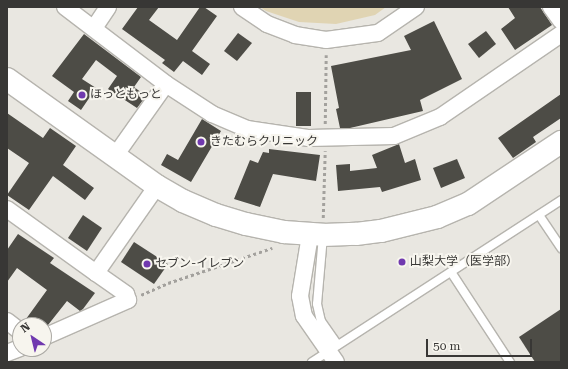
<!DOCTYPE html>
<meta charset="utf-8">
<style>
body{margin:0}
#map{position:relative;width:568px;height:369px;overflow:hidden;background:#e9e7e1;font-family:"Roboto Serif","Noto Sans JP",serif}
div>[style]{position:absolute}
.green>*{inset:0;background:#e0d4b3}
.building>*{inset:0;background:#4d4c46}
.path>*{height:2.5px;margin-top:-1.25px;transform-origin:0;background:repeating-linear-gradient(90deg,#a3a19d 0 3px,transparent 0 6px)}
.roads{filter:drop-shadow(1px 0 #b6b4ae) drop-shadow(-1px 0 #b6b4ae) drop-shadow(0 1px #b6b4ae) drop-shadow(0 -1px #b6b4ae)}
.lane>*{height:8px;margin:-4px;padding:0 4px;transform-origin:4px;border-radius:4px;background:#fff}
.street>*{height:16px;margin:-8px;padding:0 8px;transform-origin:8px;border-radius:8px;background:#fff}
.secondary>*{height:22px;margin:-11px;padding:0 11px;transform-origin:11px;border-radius:11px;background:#fff}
.dots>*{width:11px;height:11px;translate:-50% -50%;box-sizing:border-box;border:2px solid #f7f5ee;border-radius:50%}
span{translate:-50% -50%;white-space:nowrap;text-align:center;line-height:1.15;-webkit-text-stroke:4px #f7f5ee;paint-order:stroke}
.poi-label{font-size:12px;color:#383735}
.left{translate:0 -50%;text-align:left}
.frame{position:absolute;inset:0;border:8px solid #383735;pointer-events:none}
.north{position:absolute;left:12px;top:317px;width:40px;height:40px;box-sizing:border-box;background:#f7f5ee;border:1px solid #aba9a4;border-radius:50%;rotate:325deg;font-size:11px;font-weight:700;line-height:16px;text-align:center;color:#383735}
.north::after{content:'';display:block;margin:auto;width:14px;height:18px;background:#7039af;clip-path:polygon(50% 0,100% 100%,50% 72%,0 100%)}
.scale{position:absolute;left:426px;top:339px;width:106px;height:18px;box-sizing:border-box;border:2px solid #383735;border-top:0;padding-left:5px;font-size:12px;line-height:14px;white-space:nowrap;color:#383735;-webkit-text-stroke:3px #f7f5ee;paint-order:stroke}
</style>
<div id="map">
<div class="green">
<i style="clip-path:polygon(260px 7px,386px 7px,375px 15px,336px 24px,299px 22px,266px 11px)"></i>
</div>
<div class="building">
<i style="clip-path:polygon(138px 7px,159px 7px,149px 20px,177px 40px,200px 7px,204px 7px,217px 16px,192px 51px,210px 64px,202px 75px,183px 61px,174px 72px,162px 63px,165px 60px,122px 29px)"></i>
<i style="clip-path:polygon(508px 7px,540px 7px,552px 25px,515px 50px,501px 29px,515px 18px)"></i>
<i style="clip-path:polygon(434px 21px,462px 79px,420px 100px,423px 111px,350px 128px,340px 128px,336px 109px,339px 108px,331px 66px,411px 50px,404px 36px)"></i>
<i style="clip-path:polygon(486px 31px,496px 44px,479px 58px,468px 44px)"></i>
<i style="clip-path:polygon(238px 33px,252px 43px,237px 61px,224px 51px)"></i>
<i style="clip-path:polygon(84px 34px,141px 77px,134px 87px,146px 96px,137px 108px,108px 89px,117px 76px,96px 60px,82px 79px,96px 88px,81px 110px,68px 101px,74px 92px,52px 76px)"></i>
<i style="clip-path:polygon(296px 92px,311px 92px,311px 126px,296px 126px)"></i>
<i style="clip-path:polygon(561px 94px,561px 118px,533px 137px,536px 142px,513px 158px,498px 138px)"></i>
<i style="clip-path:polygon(7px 113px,43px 138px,50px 128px,76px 146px,63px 165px,94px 188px,85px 200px,53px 176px,29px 210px,7px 195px,29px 163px,7px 148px)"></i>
<i style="clip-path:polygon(202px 119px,221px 131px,191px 182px,161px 165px,167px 154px,178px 160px)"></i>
<i style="clip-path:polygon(399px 144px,405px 163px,415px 159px,421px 180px,382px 192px,380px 187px,338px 191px,336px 165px,350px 164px,350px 171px,377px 168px,372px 155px)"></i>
<i style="clip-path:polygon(269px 149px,320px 155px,316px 181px,273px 174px,260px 207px,234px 199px,250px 160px,258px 163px,263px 152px,269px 153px)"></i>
<i style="clip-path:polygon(457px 159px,465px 178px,441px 188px,433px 168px)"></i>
<i style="clip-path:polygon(83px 215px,102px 228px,87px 251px,68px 238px)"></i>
<i style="clip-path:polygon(18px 234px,54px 258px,50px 263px,95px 293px,83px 309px,80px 311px,67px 301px,48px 325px,35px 325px,26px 319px,47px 290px,17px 268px,7px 282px,7px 250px)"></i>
<i style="clip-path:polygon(134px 242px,168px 264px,154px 284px,121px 262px)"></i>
<i style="clip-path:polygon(561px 309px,561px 362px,535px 362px,519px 337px)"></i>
</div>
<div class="path">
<i style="left:325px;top:124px;width:69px;rotate:-89.2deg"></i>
<i style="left:323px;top:218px;width:67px;rotate:-88.3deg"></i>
<i style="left:141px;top:295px;width:30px;rotate:-24deg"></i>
<i style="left:168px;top:283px;width:110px;rotate:-18.6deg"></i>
</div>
<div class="roads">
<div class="lane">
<i style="left:539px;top:215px;width:40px;rotate:56deg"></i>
<i style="left:323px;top:236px;width:68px;rotate:95deg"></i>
<i style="left:317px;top:304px;width:17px;rotate:77deg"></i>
<i style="left:321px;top:321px;width:29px;rotate:55deg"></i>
<i style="left:451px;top:272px;width:108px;rotate:56.8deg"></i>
<i style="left:312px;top:362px;width:297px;rotate:-33deg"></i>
</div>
<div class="street">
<i style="left:65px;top:7px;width:127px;rotate:37.3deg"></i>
<i style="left:166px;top:84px;width:55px;rotate:33.1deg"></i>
<i style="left:212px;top:114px;width:38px;rotate:23deg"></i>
<i style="left:247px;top:129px;width:63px;rotate:8.3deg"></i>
<i style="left:309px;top:138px;width:85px;rotate:-1.3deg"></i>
<i style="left:394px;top:136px;width:50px;rotate:-22.4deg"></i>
<i style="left:440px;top:117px;width:147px;rotate:-34.4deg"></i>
<i style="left:242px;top:7px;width:30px;rotate:34deg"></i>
<i style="left:267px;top:24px;width:30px;rotate:21deg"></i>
<i style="left:295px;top:35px;width:31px;rotate:9deg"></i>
<i style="left:326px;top:40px;width:52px;rotate:-7.7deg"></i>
<i style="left:378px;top:33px;width:46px;rotate:-34.4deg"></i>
<i style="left:551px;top:7px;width:17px;rotate:54deg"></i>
<i style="left:94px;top:28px;width:25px;rotate:-56deg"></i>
<i style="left:115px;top:156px;width:88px;rotate:-54.7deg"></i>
<i style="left:7px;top:209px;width:110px;rotate:35.7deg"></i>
<i style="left:96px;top:273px;width:106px;rotate:-55deg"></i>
<i style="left:310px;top:235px;width:62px;rotate:99.3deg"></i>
<i style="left:300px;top:296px;width:20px;rotate:79deg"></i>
<i style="left:304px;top:316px;width:56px;rotate:55.2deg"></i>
<i style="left:7px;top:321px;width:16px;rotate:38deg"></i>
<i style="left:44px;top:337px;width:92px;rotate:-23.8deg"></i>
<i style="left:128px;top:300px;width:6px;rotate:-108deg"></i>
<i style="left:126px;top:294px;width:37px;rotate:-145deg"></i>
<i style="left:7px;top:353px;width:14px;rotate:-21deg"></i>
</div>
<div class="secondary">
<i style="left:7px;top:79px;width:184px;rotate:35.5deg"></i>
<i style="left:157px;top:186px;width:30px;rotate:30deg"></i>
<i style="left:183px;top:201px;width:36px;rotate:23deg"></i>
<i style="left:216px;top:215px;width:31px;rotate:17deg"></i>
<i style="left:246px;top:224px;width:39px;rotate:12deg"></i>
<i style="left:284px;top:232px;width:39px;rotate:4deg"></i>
<i style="left:323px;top:235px;width:33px;rotate:-2deg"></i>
<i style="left:356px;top:234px;width:25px;rotate:-7deg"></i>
<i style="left:381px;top:231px;width:58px;rotate:-14deg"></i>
<i style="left:437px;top:217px;width:34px;rotate:-23deg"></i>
<i style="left:468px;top:204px;width:112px;rotate:-33.7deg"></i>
</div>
</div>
<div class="dots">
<i style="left:82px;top:95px;background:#7039af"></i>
<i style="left:201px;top:142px;background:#7039af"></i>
<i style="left:402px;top:262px;background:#7039af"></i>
<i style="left:147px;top:264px;background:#7039af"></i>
</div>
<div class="poi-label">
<span class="left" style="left:90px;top:95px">ほっともっと</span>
<span class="left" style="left:210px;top:142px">きたむらクリニック</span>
<span class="left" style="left:410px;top:262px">山梨大学（医学部）</span>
<span class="left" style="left:155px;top:264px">セブン-イレブン</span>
</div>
<div class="frame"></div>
<div class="north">N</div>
<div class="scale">50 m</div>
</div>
